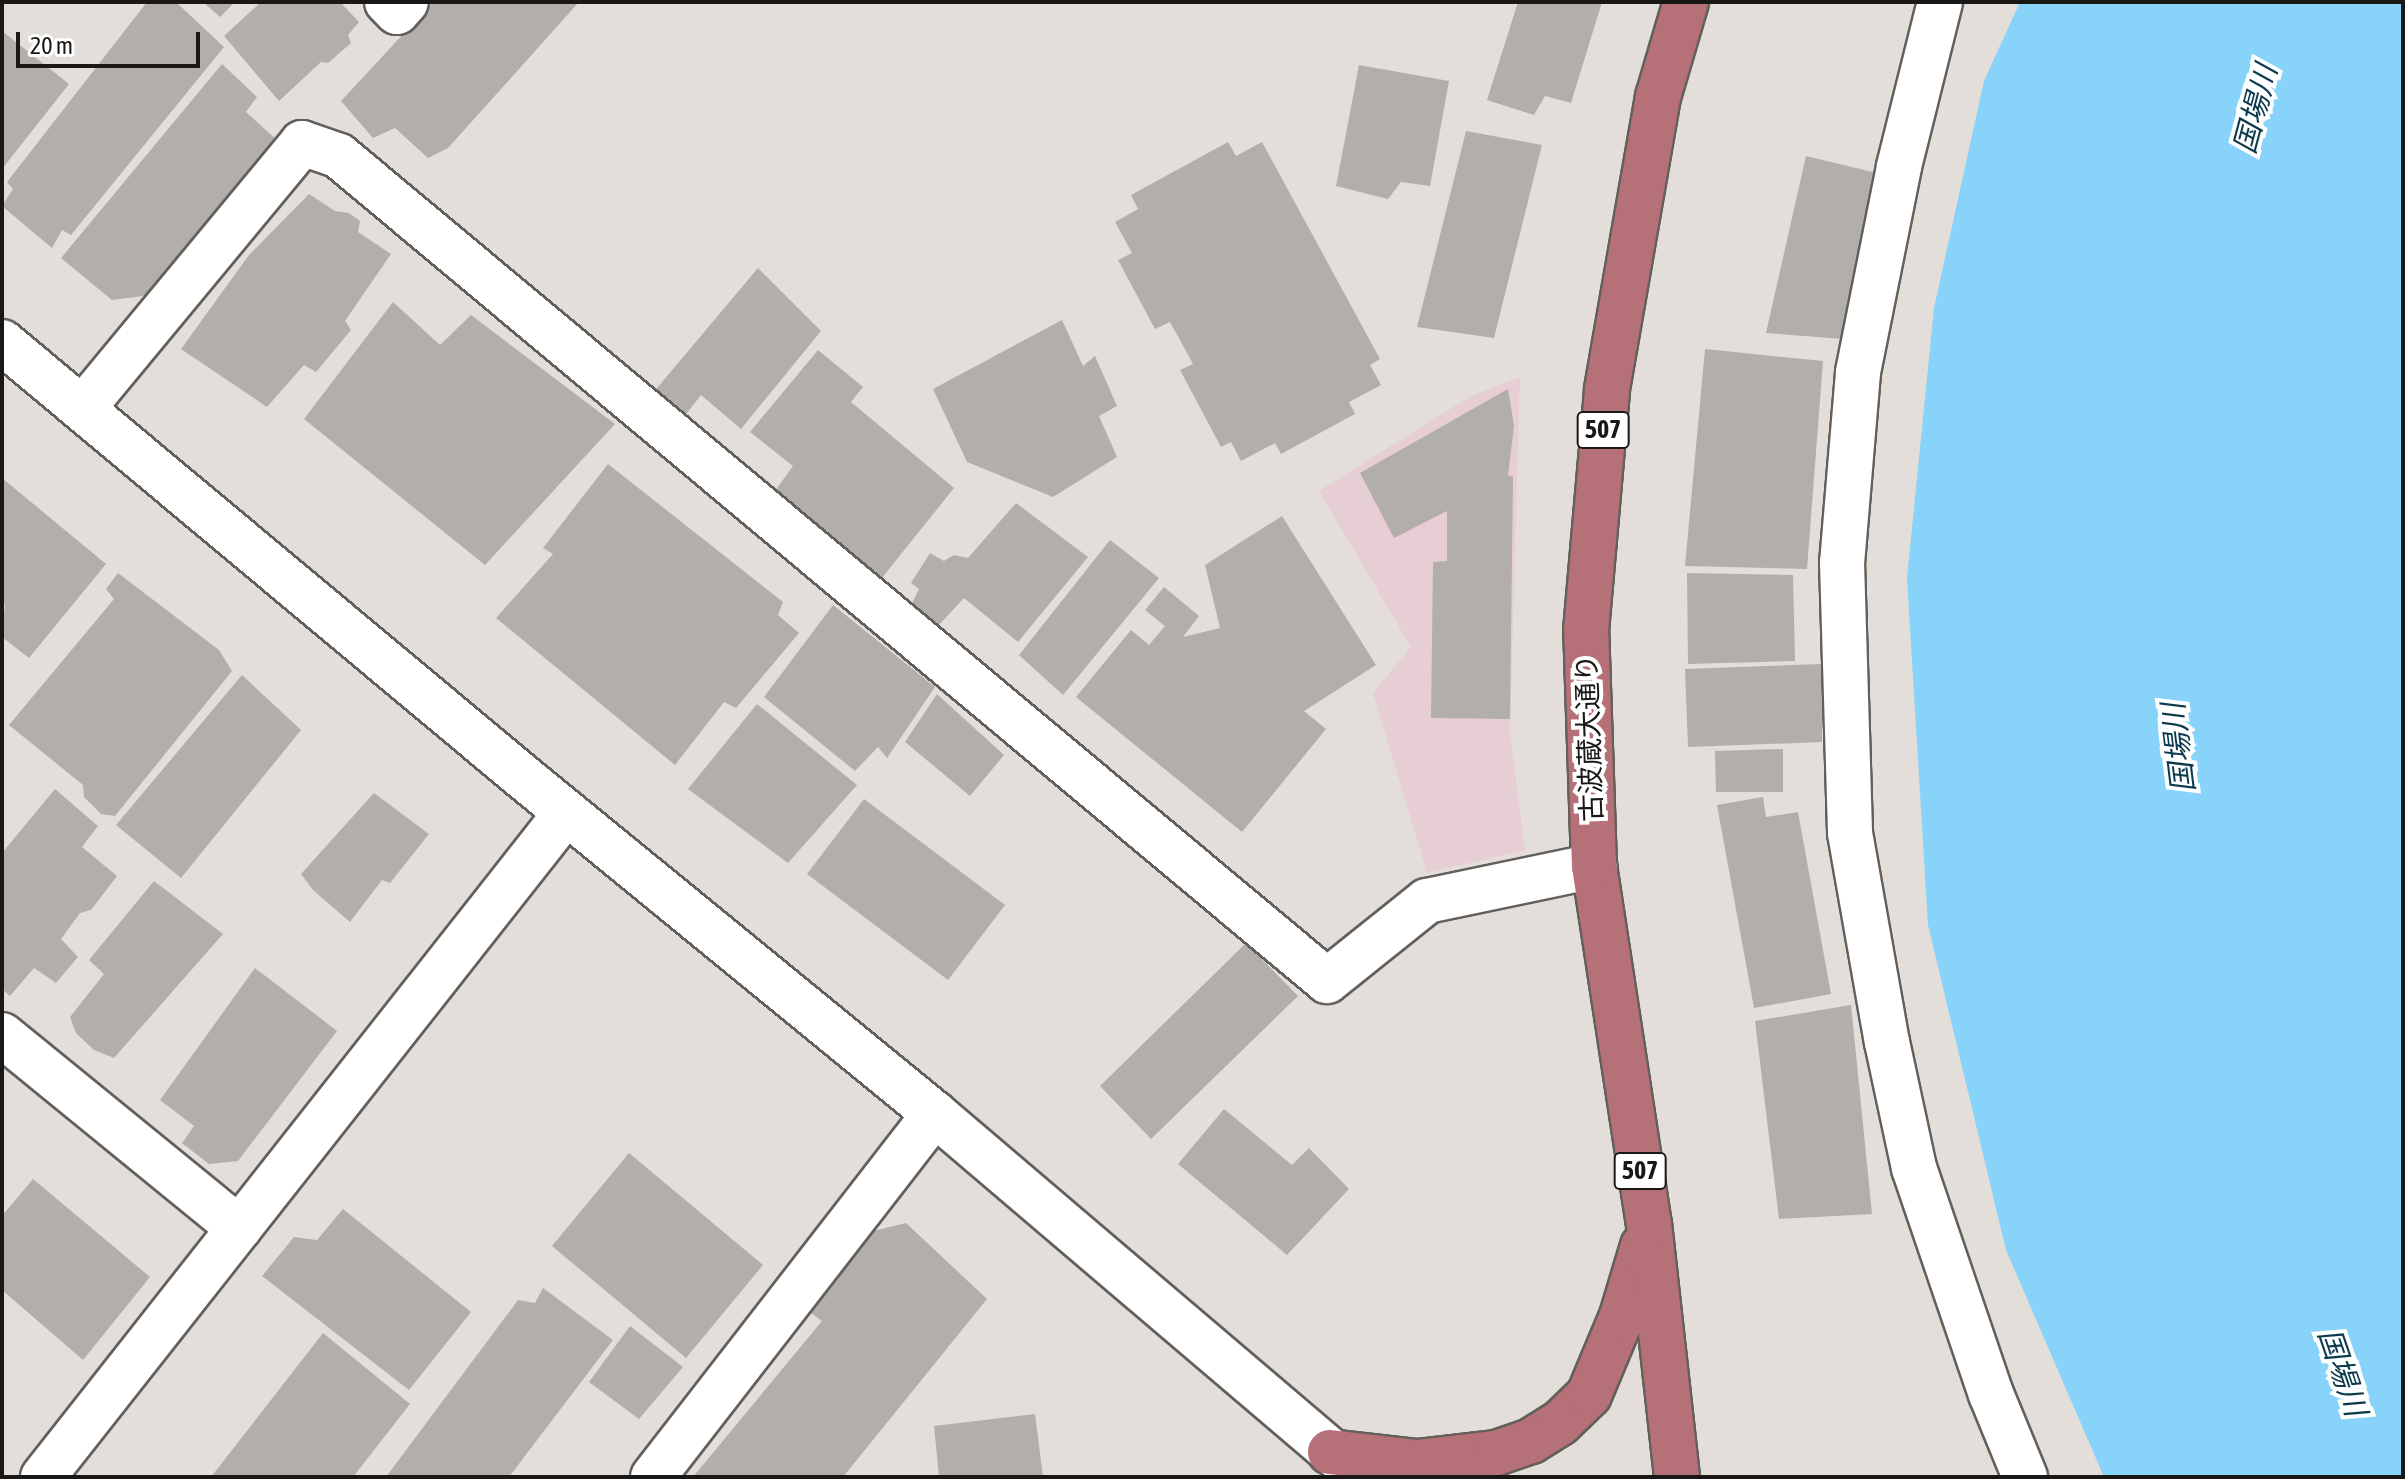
<!DOCTYPE html>
<meta charset="utf-8">
<style>
body{margin:0}
#map{position:relative;width:2405px;height:1479px;overflow:hidden;background:#e3ded9;font-family:"Asap Condensed","Noto Sans JP",sans-serif}
div>[style]{position:absolute}
.commercial>*{inset:0;background:#e7ced4}
.water>*{inset:0;background:#87d3f9}
.building>*{inset:0;background:#b2aea9}
.roads{filter:drop-shadow(2px 0 #635f5b) drop-shadow(-2px 0 #635f5b) drop-shadow(0 2px #635f5b) drop-shadow(0 -2px #635f5b)}
.minor>*{height:44px;margin:-22px;padding:0 22px;transform-origin:22px;border-radius:22px;background:#fff}
.highway>*{height:44px;margin:-22px;padding:0 22px;transform-origin:22px;border-radius:22px;background:#b67078}
span{translate:-50% -50%;white-space:nowrap;text-align:center;line-height:1.15;-webkit-text-stroke:8px #fff;paint-order:stroke}
.shield-label span{padding:2px 6px;background:#fff;border:2px solid;border-radius:6px;-webkit-text-stroke-width:0}
.shield-label{font-size:26px;color:#191816;font-weight:700}
.street-label{font-size:28px;color:#191816}
.water-label{font-size:30px;color:#0c3a4d;font-style:italic}
.frame{position:absolute;inset:0;border:4px solid #191816;pointer-events:none}
.scale{position:absolute;left:16px;top:32px;width:184px;height:36px;box-sizing:border-box;border:4px solid #191816;border-top:0;padding-left:10px;font-size:24px;line-height:28px;white-space:nowrap;color:#191816;-webkit-text-stroke:6px #fff;paint-order:stroke}
</style>
<div id="map">
<div class="commercial">
<i style="clip-path:polygon(1520px 377px,1510px 732px,1525px 850px,1427px 873px,1373px 693px,1411px 647px,1319px 491px,1471px 396px)"></i>
</div>
<div class="water">
<i style="clip-path:polygon(2020px 2px,2403px 2px,2403px 1477px,2104px 1477px,2006px 1250px,1928px 925px,1907px 578px,1934px 308px,1984px 81px)"></i>
</div>
<div class="building">
<i style="clip-path:polygon(147px 2px,176px 2px,224px 47px,71px 235px,62px 230px,52px 248px,2px 206px,13px 189px,7px 182px)"></i>
<i style="clip-path:polygon(203px 2px,235px 2px,220px 17px)"></i>
<i style="clip-path:polygon(261px 2px,340px 2px,359px 22px,348px 35px,351px 43px,328px 63px,321px 62px,279px 101px,224px 36px)"></i>
<i style="clip-path:polygon(433px 2px,579px 2px,448px 148px,428px 158px,395px 128px,373px 138px,341px 101px)"></i>
<i style="clip-path:polygon(1518px 2px,1602px 2px,1571px 103px,1545px 96px,1534px 115px,1487px 100px)"></i>
<i style="clip-path:polygon(2px 31px,69px 84px,2px 169px)"></i>
<i style="clip-path:polygon(222px 64px,257px 97px,246px 112px,277px 140px,151px 295px,112px 300px,61px 258px)"></i>
<i style="clip-path:polygon(1359px 65px,1449px 81px,1430px 186px,1401px 182px,1388px 199px,1336px 186px)"></i>
<i style="clip-path:polygon(1466px 131px,1542px 145px,1494px 338px,1417px 327px)"></i>
<i style="clip-path:polygon(1228px 142px,1236px 156px,1262px 142px,1380px 359px,1370px 365px,1381px 385px,1349px 402px,1355px 414px,1281px 454px,1275px 443px,1241px 461px,1231px 442px,1221px 447px,1180px 370px,1193px 364px,1170px 322px,1155px 329px,1118px 260px,1132px 253px,1115px 222px,1138px 209px,1131px 195px)"></i>
<i style="clip-path:polygon(1806px 156px,1881px 174px,1843px 339px,1766px 333px)"></i>
<i style="clip-path:polygon(309px 194px,335px 211px,349px 213px,360px 221px,358px 232px,391px 254px,345px 321px,351px 330px,316px 372px,304px 365px,267px 407px,181px 349px,249px 255px)"></i>
<i style="clip-path:polygon(758px 268px,821px 331px,741px 429px,701px 395px,683px 418px,652px 394px)"></i>
<i style="clip-path:polygon(393px 302px,440px 345px,471px 315px,615px 424px,485px 565px,304px 419px)"></i>
<i style="clip-path:polygon(1062px 320px,1083px 366px,1095px 356px,1117px 406px,1099px 416px,1117px 457px,1053px 497px,967px 462px,933px 389px)"></i>
<i style="clip-path:polygon(1705px 349px,1823px 361px,1807px 569px,1685px 566px)"></i>
<i style="clip-path:polygon(818px 350px,863px 387px,851px 402px,954px 488px,881px 579px,775px 491px,793px 466px,750px 432px)"></i>
<i style="clip-path:polygon(1508px 389px,1514px 426px,1508px 475px,1513px 477px,1510px 719px,1431px 718px,1433px 562px,1447px 561px,1447px 511px,1394px 538px,1360px 473px)"></i>
<i style="clip-path:polygon(608px 464px,783px 602px,778px 615px,799px 633px,736px 708px,724px 702px,675px 765px,496px 618px,553px 554px,543px 548px)"></i>
<i style="clip-path:polygon(2px 478px,106px 564px,29px 658px,2px 637px,5px 604px,2px 602px)"></i>
<i style="clip-path:polygon(1016px 503px,1088px 557px,1018px 642px,964px 598px,939px 625px,912px 603px,919px 589px,911px 583px,930px 553px,944px 561px,954px 555px,968px 558px)"></i>
<i style="clip-path:polygon(1282px 516px,1376px 665px,1304px 711px,1326px 729px,1242px 832px,1076px 697px,1131px 630px,1149px 645px,1165px 626px,1145px 610px,1164px 587px,1199px 616px,1183px 637px,1220px 628px,1205px 565px)"></i>
<i style="clip-path:polygon(1110px 540px,1159px 578px,1063px 695px,1019px 655px)"></i>
<i style="clip-path:polygon(118px 573px,219px 650px,232px 671px,115px 816px,101px 814px,84px 797px,83px 785px,9px 725px,114px 599px,106px 589px)"></i>
<i style="clip-path:polygon(1687px 573px,1793px 575px,1795px 661px,1688px 664px)"></i>
<i style="clip-path:polygon(833px 605px,935px 687px,887px 758px,878px 747px,855px 771px,764px 697px)"></i>
<i style="clip-path:polygon(1822px 664px,1822px 742px,1688px 747px,1685px 669px)"></i>
<i style="clip-path:polygon(242px 675px,301px 730px,181px 878px,116px 825px)"></i>
<i style="clip-path:polygon(937px 694px,1004px 755px,970px 796px,905px 742px)"></i>
<i style="clip-path:polygon(757px 704px,857px 785px,788px 863px,688px 789px)"></i>
<i style="clip-path:polygon(1783px 749px,1783px 792px,1716px 792px,1715px 751px)"></i>
<i style="clip-path:polygon(55px 789px,98px 826px,82px 847px,117px 876px,91px 910px,80px 913px,61px 939px,78px 957px,56px 983px,34px 968px,10px 996px,2px 989px,2px 853px)"></i>
<i style="clip-path:polygon(374px 793px,429px 834px,390px 883px,382px 880px,350px 922px,313px 890px,301px 874px)"></i>
<i style="clip-path:polygon(1763px 797px,1766px 817px,1798px 812px,1831px 994px,1754px 1008px,1717px 805px)"></i>
<i style="clip-path:polygon(864px 799px,1005px 905px,948px 980px,807px 874px)"></i>
<i style="clip-path:polygon(154px 881px,223px 934px,114px 1058px,94px 1050px,76px 1033px,70px 1017px,104px 974px,89px 960px)"></i>
<i style="clip-path:polygon(1246px 943px,1298px 996px,1151px 1139px,1100px 1086px)"></i>
<i style="clip-path:polygon(255px 968px,337px 1031px,238px 1161px,209px 1164px,182px 1143px,194px 1126px,160px 1100px)"></i>
<i style="clip-path:polygon(1851px 1005px,1872px 1214px,1779px 1219px,1755px 1021px)"></i>
<i style="clip-path:polygon(1224px 1109px,1292px 1165px,1309px 1148px,1349px 1189px,1287px 1255px,1178px 1164px)"></i>
<i style="clip-path:polygon(629px 1153px,763px 1265px,686px 1358px,552px 1246px)"></i>
<i style="clip-path:polygon(33px 1179px,150px 1277px,83px 1360px,2px 1290px,2px 1216px)"></i>
<i style="clip-path:polygon(343px 1209px,471px 1312px,409px 1390px,262px 1276px,294px 1237px,317px 1240px)"></i>
<i style="clip-path:polygon(906px 1223px,987px 1299px,843px 1477px,693px 1477px,822px 1321px,807px 1310px,873px 1231px)"></i>
<i style="clip-path:polygon(543px 1288px,613px 1340px,509px 1477px,386px 1477px,518px 1300px,535px 1303px)"></i>
<i style="clip-path:polygon(630px 1326px,683px 1367px,639px 1419px,589px 1382px)"></i>
<i style="clip-path:polygon(323px 1333px,410px 1404px,353px 1477px,211px 1477px)"></i>
<i style="clip-path:polygon(1035px 1414px,1043px 1477px,939px 1477px,934px 1426px)"></i>
</div>
<div class="roads">
<div class="minor">
<i style="left:387px;top:2px;width:14px;rotate:45deg"></i>
<i style="left:397px;top:12px;width:13px;rotate:-48deg"></i>
<i style="left:1940px;top:2px;width:170px;rotate:104deg"></i>
<i style="left:1899px;top:167px;width:210px;rotate:101.3deg"></i>
<i style="left:1858px;top:373px;width:190px;rotate:94.8deg"></i>
<i style="left:1842px;top:562px;width:271px;rotate:88.3deg"></i>
<i style="left:1850px;top:833px;width:212px;rotate:80deg"></i>
<i style="left:1887px;top:1042px;width:129px;rotate:77.9deg"></i>
<i style="left:1914px;top:1168px;width:239px;rotate:71.2deg"></i>
<i style="left:1991px;top:1394px;width:90px;rotate:67.7deg"></i>
<i style="left:2px;top:342px;width:679px;rotate:39.86deg"></i>
<i style="left:523px;top:777px;width:532px;rotate:39.28deg"></i>
<i style="left:935px;top:1114px;width:558px;rotate:40.42deg"></i>
<i style="left:83px;top:408px;width:344px;rotate:-50.4deg"></i>
<i style="left:302px;top:143px;width:39px;rotate:19deg"></i>
<i style="left:339px;top:156px;width:1287px;rotate:39.86deg"></i>
<i style="left:1327px;top:981px;width:128px;rotate:-38.7deg"></i>
<i style="left:1427px;top:901px;width:171px;rotate:-11.8deg"></i>
<i style="left:2px;top:1035px;width:306px;rotate:39.2deg"></i>
<i style="left:43px;top:1477px;width:845px;rotate:-51.77deg"></i>
<i style="left:653px;top:1477px;width:460px;rotate:-52.2deg"></i>
</div>
<div class="highway">
<i style="left:1330px;top:1452px;width:88px;rotate:6.6deg"></i>
<i style="left:1417px;top:1462px;width:80px;rotate:-6.5deg"></i>
<i style="left:1496px;top:1453px;width:37px;rotate:-19deg"></i>
<i style="left:1531px;top:1441px;width:34px;rotate:-32deg"></i>
<i style="left:1560px;top:1423px;width:40px;rotate:-44deg"></i>
<i style="left:1589px;top:1395px;width:86px;rotate:-67.3deg"></i>
<i style="left:1622px;top:1316px;width:73px;rotate:-73.3deg"></i>
<i style="left:1677px;top:1477px;width:254px;rotate:-96.3deg"></i>
<i style="left:1649px;top:1225px;width:363px;rotate:-98.7deg"></i>
<i style="left:1594px;top:866px;width:235px;rotate:-91.9deg"></i>
<i style="left:1586px;top:631px;width:243px;rotate:-85deg"></i>
<i style="left:1607px;top:389px;width:296px;rotate:-80.1deg"></i>
<i style="left:1658px;top:97px;width:99px;rotate:-73.6deg"></i>
</div>
</div>
<div class="shield-label">
<span style="left:1603px;top:430px">507</span>
<span style="left:1640px;top:1171px">507</span>
</div>
<div class="street-label">
<span style="left:1589px;top:738px;rotate:-92deg">古波蔵大通り</span>
</div>
<div class="water-label">
<span style="left:2255px;top:109px;rotate:-75deg">国場川</span>
<span style="left:2178px;top:748px;rotate:-97deg">国場川</span>
<span style="left:2343px;top:1372px;rotate:71deg">国場川</span>
</div>
<div class="frame"></div>
<div class="scale">20 m</div>
</div>
